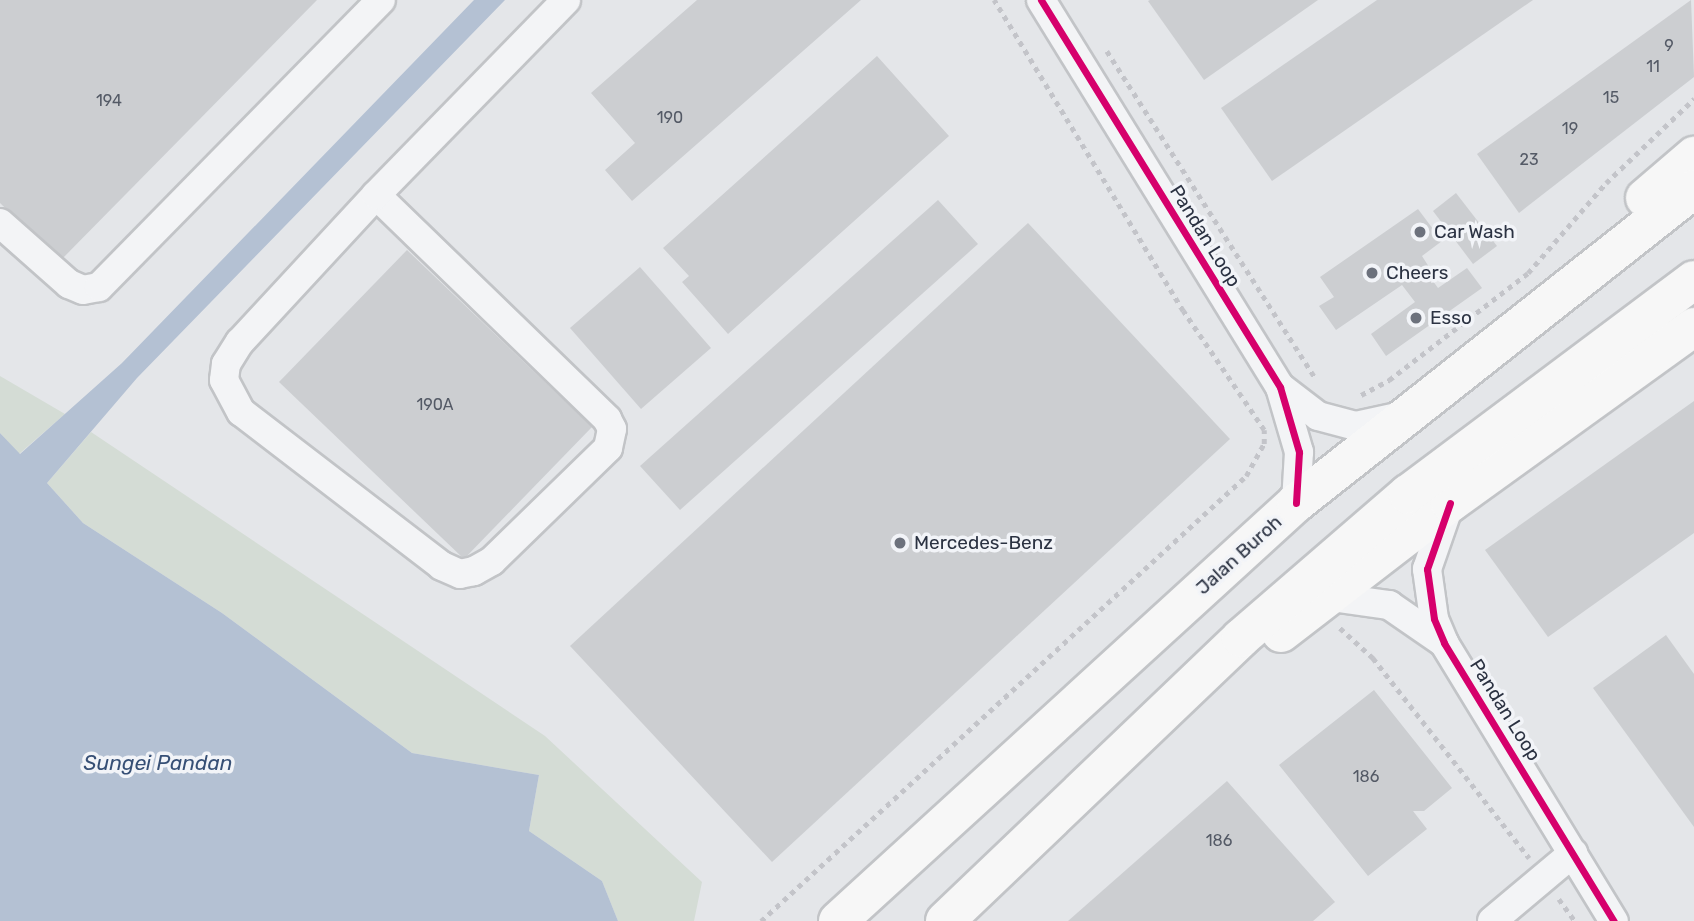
<!DOCTYPE html>
<style>
body{margin:0}
#map{position:relative;width:1694px;height:921px;overflow:hidden;background:#e4e6e9;font-family:Rubik,sans-serif}
div>[style]{position:absolute}
.green>*{inset:0;background:#d4dcd5}
.water>*{inset:0;background:#b4c1d3}
.building>*{inset:0;background:#ccced1}
.path>*{height:4.5px;margin-top:-2.25px;transform-origin:0;background:repeating-linear-gradient(90deg,#c3c4c9 0 5px,transparent 0 10px)}
.roads{filter:drop-shadow(2px 0 #c2c4c7) drop-shadow(-2px 0 #c2c4c7) drop-shadow(0 2px #c2c4c7) drop-shadow(0 -2px #c2c4c7)}
.minor>*{height:28px;margin:-14px;padding:0 14px;transform-origin:14px;border-radius:14px;background:#f3f4f6}
.highway>*{height:38px;margin:-19px;padding:0 19px;transform-origin:19px;border-radius:19px;background:#f7f7f7}
.cycleway>*{height:7px;margin:-3.5px;padding:0 3.5px;transform-origin:3.5px;border-radius:3.5px;background:#d6006c}
.dots>*{width:19px;height:19px;translate:-50% -50%;box-sizing:border-box;border:4px solid #f2f4f8;border-radius:50%}
span{translate:-50% -50%;white-space:nowrap;text-align:center;line-height:1.15;-webkit-text-stroke:7px #f2f4f8;paint-order:stroke}
.number-label{font-size:16px;color:#545a66}
.number-label span{-webkit-text-stroke-width:0}
.poi-label{font-size:19px;color:#2b3242}
.left{translate:0 -50%;text-align:left}
.street-label{font-size:19px;color:#2b3242}
.water-label{font-size:21px;color:#364f75;font-style:italic}
</style>
<div id="map">
<div class="green">
<i style="clip-path:polygon(0 376px,65px 414px,19px 454px,0 433px)"></i>
<i style="clip-path:polygon(91px 432px,545px 736px,702px 882px,694px 921px,618px 921px,602px 881px,529px 831px,539px 775px,412px 753px,222px 613px,83px 523px,47px 483px)"></i>
</div>
<div class="water">
<i style="clip-path:polygon(474px 0,505px 0,137px 378px,47px 483px,83px 523px,222px 613px,412px 753px,539px 775px,529px 831px,602px 881px,618px 921px,0 921px,0 433px,20px 454px,122px 363px)"></i>
</div>
<div class="building">
<i style="clip-path:polygon(0 0,317px 0,60px 261px,0 203px)"></i>
<i style="clip-path:polygon(697px 0,861px 0,632px 201px,605px 170px,635px 143px,591px 93px)"></i>
<i style="clip-path:polygon(1318px 0,1204px 80px,1148px 1px,1150px 0)"></i>
<i style="clip-path:polygon(1377px 0,1533px 0,1272px 181px,1221px 108px)"></i>
<i style="clip-path:polygon(1691px 0,1694px 77px,1519px 213px,1477px 154px)"></i>
<i style="clip-path:polygon(877px 56px,949px 136px,728px 334px,682px 282px,689px 276px,663px 248px)"></i>
<i style="clip-path:polygon(1456px 193px,1497px 246px,1473px 264px,1433px 211px)"></i>
<i style="clip-path:polygon(938px 200px,978px 244px,680px 510px,640px 466px)"></i>
<i style="clip-path:polygon(1418px 209px,1442px 241px,1422px 256px,1429px 267px,1425px 270px,1438px 288px,1467px 268px,1482px 288px,1386px 356px,1371px 334px,1415px 302px,1402px 285px,1336px 330px,1319px 306px,1334px 297px,1320px 277px)"></i>
<i style="clip-path:polygon(1028px 223px,1230px 439px,772px 862px,570px 646px)"></i>
<i style="clip-path:polygon(407px 250px,592px 427px,464px 559px,279px 382px)"></i>
<i style="clip-path:polygon(640px 267px,711px 348px,641px 409px,570px 328px)"></i>
<i style="clip-path:polygon(1694px 401px,1694px 533px,1548px 637px,1485px 550px)"></i>
<i style="clip-path:polygon(1666px 635px,1694px 674px,1694px 827px,1593px 688px)"></i>
<i style="clip-path:polygon(1374px 690px,1452px 788px,1424px 811px,1413px 811px,1427px 829px,1368px 876px,1279px 765px)"></i>
<i style="clip-path:polygon(1227px 781px,1335px 902px,1313px 921px,1068px 921px)"></i>
</div>
<div class="path">
<i style="left:1107px;top:51px;width:387px;rotate:57.5deg"></i>
<i style="left:1361px;top:395px;width:32px;rotate:-28deg"></i>
<i style="left:1389px;top:380px;width:175px;rotate:-37.6deg"></i>
<i style="left:1528px;top:273px;width:119px;rotate:-49.1deg"></i>
<i style="left:1606px;top:183px;width:122px;rotate:-43.7deg"></i>
<i style="left:1340px;top:628px;width:45px;rotate:42.3deg"></i>
<i style="left:1373px;top:658px;width:254px;rotate:52deg"></i>
<i style="left:1559px;top:899px;width:27px;rotate:54deg"></i>
<i style="left:761px;top:921px;width:658px;rotate:-42.54deg"></i>
<i style="left:1246px;top:476px;width:37px;rotate:-61deg"></i>
<i style="left:1264px;top:444px;width:14px;rotate:-90deg"></i>
<i style="left:1264px;top:430px;width:144px;rotate:-124.2deg"></i>
<i style="left:1183px;top:311px;width:364px;rotate:-121.3deg"></i>
</div>
<div class="roads">
<div class="minor">
<i style="left:1041px;top:0;width:455px;rotate:58.3deg"></i>
<i style="left:1280px;top:387px;width:68px;rotate:73.7deg"></i>
<i style="left:1299px;top:452px;width:51px;rotate:93.4deg"></i>
<i style="left:376px;top:195px;width:322px;rotate:44.1deg"></i>
<i style="left:607px;top:419px;width:11px;rotate:63deg"></i>
<i style="left:612px;top:429px;width:19px;rotate:102deg"></i>
<i style="left:608px;top:448px;width:162px;rotate:135.8deg"></i>
<i style="left:492px;top:561px;width:21px;rotate:151deg"></i>
<i style="left:474px;top:571px;width:14px;rotate:168deg"></i>
<i style="left:460px;top:574px;width:20px;rotate:-156deg"></i>
<i style="left:442px;top:566px;width:253px;rotate:-142.5deg"></i>
<i style="left:241px;top:412px;width:36px;rotate:-118deg"></i>
<i style="left:224px;top:380px;width:16px;rotate:-83deg"></i>
<i style="left:226px;top:364px;width:26px;rotate:-58deg"></i>
<i style="left:240px;top:342px;width:200px;rotate:-47.2deg"></i>
<i style="left:376px;top:195px;width:272px;rotate:-45.7deg"></i>
<i style="left:0;top:223px;width:92px;rotate:41.5deg"></i>
<i style="left:69px;top:284px;width:15px;rotate:23deg"></i>
<i style="left:83px;top:290px;width:16px;rotate:-11deg"></i>
<i style="left:99px;top:287px;width:402px;rotate:-45.5deg"></i>
<i style="left:1280px;top:387px;width:48px;rotate:37.3deg"></i>
<i style="left:1318px;top:416px;width:39px;rotate:15deg"></i>
<i style="left:1356px;top:426px;width:47px;rotate:-12.3deg"></i>
<i style="left:1450px;top:503px;width:70px;rotate:109.2deg"></i>
<i style="left:1427px;top:569px;width:50px;rotate:82deg"></i>
<i style="left:1434px;top:619px;width:26px;rotate:67deg"></i>
<i style="left:1444px;top:643px;width:326px;rotate:58.6deg"></i>
<i style="left:1331px;top:597px;width:59px;rotate:7.9deg"></i>
<i style="left:1389px;top:605px;width:67px;rotate:34.6deg"></i>
<i style="left:1492px;top:921px;width:106px;rotate:-40deg"></i>
</div>
<div class="highway">
<i style="left:1645px;top:198px;width:65px;rotate:-40.6deg"></i>
<i style="left:1281px;top:633px;width:213px;rotate:-37.6deg"></i>
<i style="left:1450px;top:503px;width:301px;rotate:-35.8deg"></i>
<i style="left:838px;top:921px;width:620px;rotate:-42.39deg"></i>
<i style="left:1296px;top:503px;width:507px;rotate:-38.27deg"></i>
<i style="left:945px;top:921px;width:410px;rotate:-43.7deg"></i>
<i style="left:1241px;top:638px;width:221px;rotate:-40.8deg"></i>
<i style="left:1408px;top:494px;width:357px;rotate:-36.8deg"></i>
</div>
</div>
<div class="cycleway">
<i style="left:1041px;top:0;width:455px;rotate:58.3deg"></i>
<i style="left:1280px;top:387px;width:68px;rotate:73.7deg"></i>
<i style="left:1299px;top:452px;width:51px;rotate:93.4deg"></i>
<i style="left:1450px;top:503px;width:70px;rotate:109.2deg"></i>
<i style="left:1427px;top:569px;width:50px;rotate:82deg"></i>
<i style="left:1434px;top:619px;width:26px;rotate:67deg"></i>
<i style="left:1444px;top:643px;width:326px;rotate:58.6deg"></i>
</div>
<div class="dots">
<i style="left:1420px;top:232px;background:#6c717c"></i>
<i style="left:1372px;top:273px;background:#6c717c"></i>
<i style="left:1416px;top:318px;background:#6c717c"></i>
<i style="left:900px;top:543px;background:#6c717c"></i>
</div>
<div class="number-label">
<span style="left:1669px;top:46px">9</span>
<span style="left:1653px;top:67px">11</span>
<span style="left:1611px;top:98px">15</span>
<span style="left:109px;top:101px">194</span>
<span style="left:670px;top:118px">190</span>
<span style="left:1570px;top:129px">19</span>
<span style="left:1529px;top:160px">23</span>
<span style="left:435px;top:405px">190A</span>
<span style="left:1366px;top:777px">186</span>
<span style="left:1219px;top:841px">186</span>
</div>
<div class="poi-label">
<span class="left" style="left:1434px;top:232px">Car Wash</span>
<span class="left" style="left:1386px;top:273px">Cheers</span>
<span class="left" style="left:1430px;top:318px">Esso</span>
<span class="left" style="left:914px;top:543px">Mercedes-Benz</span>
</div>
<div class="street-label">
<span style="left:1205px;top:236px;rotate:58deg">Pandan Loop</span>
<span style="left:1239px;top:555px;rotate:-42deg">Jalan Buroh</span>
<span style="left:1505px;top:710px;rotate:58deg">Pandan Loop</span>
</div>
<div class="water-label">
<span style="left:158px;top:763px">Sungei Pandan</span>
</div>
</div>
